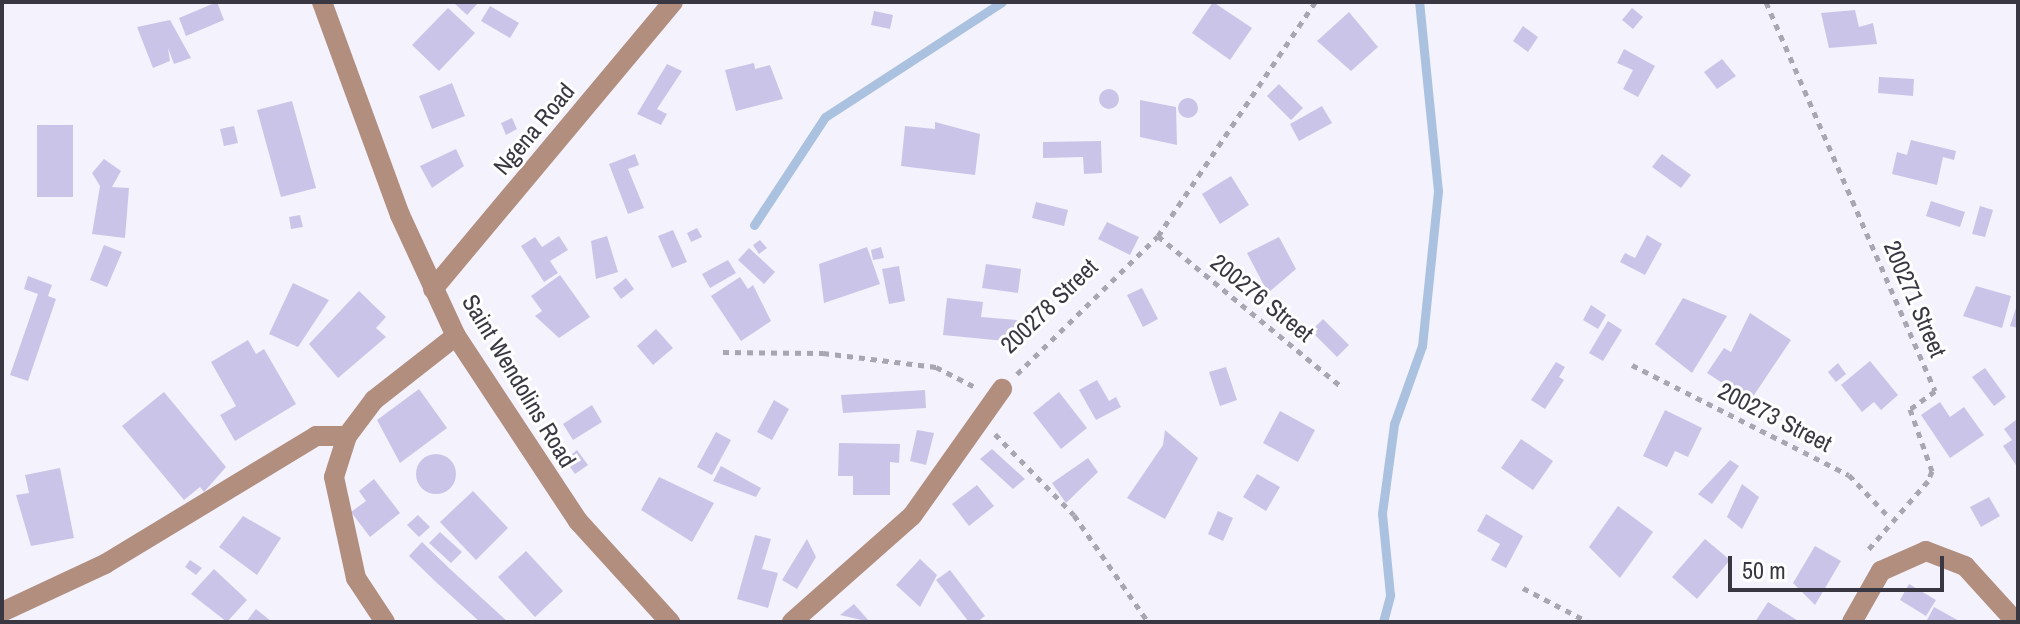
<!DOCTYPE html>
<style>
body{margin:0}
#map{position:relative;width:2020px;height:624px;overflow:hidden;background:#f4f2fd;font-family:"Archivo Narrow",sans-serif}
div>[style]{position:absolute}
.stream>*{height:9px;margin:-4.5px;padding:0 4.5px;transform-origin:4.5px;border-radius:4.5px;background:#aac2df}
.building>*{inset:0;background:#cac5e8}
.round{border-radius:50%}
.path>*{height:5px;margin-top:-2.5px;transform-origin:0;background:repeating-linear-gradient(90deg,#a8a6b1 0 6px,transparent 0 12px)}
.minor>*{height:20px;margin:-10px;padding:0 10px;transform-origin:10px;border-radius:10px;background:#b18e7e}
span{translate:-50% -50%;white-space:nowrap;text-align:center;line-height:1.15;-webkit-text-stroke:6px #fff;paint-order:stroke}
.street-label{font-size:24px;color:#393741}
.frame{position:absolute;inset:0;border:4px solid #393741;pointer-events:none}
.scale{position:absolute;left:1728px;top:556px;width:216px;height:36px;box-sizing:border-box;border:4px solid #393741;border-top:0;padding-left:10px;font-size:24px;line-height:28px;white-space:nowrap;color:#393741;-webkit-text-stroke:6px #fff;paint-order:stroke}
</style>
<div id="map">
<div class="stream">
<i style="left:754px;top:225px;width:129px;rotate:-56.7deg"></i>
<i style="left:825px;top:117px;width:211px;rotate:-33deg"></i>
<i style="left:1383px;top:622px;width:28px;rotate:-75deg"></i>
<i style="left:1390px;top:595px;width:82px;rotate:-95.6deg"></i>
<i style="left:1382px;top:513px;width:90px;rotate:-82.3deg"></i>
<i style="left:1394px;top:424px;width:83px;rotate:-70.3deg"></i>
<i style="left:1422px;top:346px;width:156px;rotate:-84.1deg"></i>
<i style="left:1438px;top:191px;width:190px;rotate:-95.7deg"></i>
</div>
<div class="building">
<i style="clip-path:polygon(217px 2px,224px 20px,186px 36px,179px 18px)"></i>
<i style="clip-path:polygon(453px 2px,479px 2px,467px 15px)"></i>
<i style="clip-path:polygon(1213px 2px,1252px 28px,1230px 60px,1192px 33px)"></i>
<i style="clip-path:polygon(490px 6px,519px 23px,510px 38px,481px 21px)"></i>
<i style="clip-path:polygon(448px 8px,475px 33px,439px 71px,412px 45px)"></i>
<i style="clip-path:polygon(1632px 8px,1643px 17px,1633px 29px,1622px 20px)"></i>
<i style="clip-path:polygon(1855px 10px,1859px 27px,1873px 23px,1877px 44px,1829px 48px,1821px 13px)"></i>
<i style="clip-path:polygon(874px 11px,893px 15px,890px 29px,871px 25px)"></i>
<i style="clip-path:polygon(1349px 12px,1378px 47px,1351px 71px,1317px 41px)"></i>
<i style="clip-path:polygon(170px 20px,191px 58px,174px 64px,168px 48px,170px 61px,153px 68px,137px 27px)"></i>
<i style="clip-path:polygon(1523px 26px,1538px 37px,1528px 52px,1513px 41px)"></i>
<i style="clip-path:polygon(1624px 49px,1655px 66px,1638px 97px,1623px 89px,1633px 70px,1617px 63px)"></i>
<i style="clip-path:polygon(1722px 59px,1736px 76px,1717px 89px,1704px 72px)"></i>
<i style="clip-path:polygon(754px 63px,755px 69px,770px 65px,783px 99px,736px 111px,725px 70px)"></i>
<i style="clip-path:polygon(667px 64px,682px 71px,657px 109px,667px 114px,661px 125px,637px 114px)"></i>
<i style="clip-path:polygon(1879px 77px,1914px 79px,1913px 96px,1878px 93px)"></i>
<i style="clip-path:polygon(452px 83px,465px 116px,432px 129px,419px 96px)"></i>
<i style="clip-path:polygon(1279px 84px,1303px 108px,1291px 120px,1267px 96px)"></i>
<i class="round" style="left:1099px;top:89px;width:20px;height:20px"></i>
<i class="round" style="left:1178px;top:98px;width:20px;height:20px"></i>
<i style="clip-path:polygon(1140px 100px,1176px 107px,1177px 145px,1140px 137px)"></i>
<i style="clip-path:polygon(292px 101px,316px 188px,281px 197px,257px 110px)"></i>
<i style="clip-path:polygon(1322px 106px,1332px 123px,1299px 141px,1290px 124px)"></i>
<i style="clip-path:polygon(512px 118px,517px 129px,506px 135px,501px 123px)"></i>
<i style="clip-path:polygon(935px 122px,980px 134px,975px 175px,901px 166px,905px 126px,935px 129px)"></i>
<i style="clip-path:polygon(37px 125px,73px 125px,73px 197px,37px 197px)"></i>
<i style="clip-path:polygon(234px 126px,238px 143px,224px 146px,220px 129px)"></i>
<i style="clip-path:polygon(1911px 140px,1956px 151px,1954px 160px,1943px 157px,1937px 185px,1892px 174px,1897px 152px,1907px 155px)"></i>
<i style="clip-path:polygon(1101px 141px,1102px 173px,1084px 174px,1083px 157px,1043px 158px,1043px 142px)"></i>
<i style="clip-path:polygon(456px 149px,464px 166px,432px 188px,420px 166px)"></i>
<i style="clip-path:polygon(635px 154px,639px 165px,628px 169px,644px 208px,628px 214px,609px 164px)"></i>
<i style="clip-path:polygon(1662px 154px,1691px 175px,1681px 188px,1652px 167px)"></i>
<i style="clip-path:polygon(104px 159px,121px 171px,112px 187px,129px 188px,125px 238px,92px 234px,100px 186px,92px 173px)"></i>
<i style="clip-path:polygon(1231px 176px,1249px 205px,1220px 224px,1202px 194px)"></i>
<i style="clip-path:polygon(1931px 201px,1965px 212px,1960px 227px,1926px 216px)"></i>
<i style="clip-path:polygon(1036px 202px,1068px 210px,1064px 226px,1032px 218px)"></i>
<i style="clip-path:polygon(1980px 206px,1993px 210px,1985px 237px,1972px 234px)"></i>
<i style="clip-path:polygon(300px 215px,303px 227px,291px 229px,289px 217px)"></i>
<i style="clip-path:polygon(1107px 222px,1139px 237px,1130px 255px,1098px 239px)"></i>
<i style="clip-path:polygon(697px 228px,702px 237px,691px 242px,687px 233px)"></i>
<i style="clip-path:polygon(673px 230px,687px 262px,672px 268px,658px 236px)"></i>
<i style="clip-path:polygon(1647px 235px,1662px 244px,1645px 275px,1620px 262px,1625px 253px,1635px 258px)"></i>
<i style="clip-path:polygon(559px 236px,568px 250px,550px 261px,558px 273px,544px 282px,521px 246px,535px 237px,542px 247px)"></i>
<i style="clip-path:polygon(607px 236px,618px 272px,596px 279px,591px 241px)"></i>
<i style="clip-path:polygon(1279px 237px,1296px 269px,1268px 293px,1247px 253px)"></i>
<i style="clip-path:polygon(760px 240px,767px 248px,759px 254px,753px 245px)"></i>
<i style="clip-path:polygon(104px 245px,122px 252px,107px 287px,90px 280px)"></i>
<i style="clip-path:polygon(867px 247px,880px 284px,824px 303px,819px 264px)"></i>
<i style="clip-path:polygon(881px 247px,884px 258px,873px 260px,871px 250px)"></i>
<i style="clip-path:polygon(749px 248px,775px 272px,764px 284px,738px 260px)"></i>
<i style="clip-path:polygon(728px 260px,736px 273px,710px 288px,702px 274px)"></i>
<i style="clip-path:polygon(986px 264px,1021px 269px,1018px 293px,982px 288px)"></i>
<i style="clip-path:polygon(899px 266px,905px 301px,889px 304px,882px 269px)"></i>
<i style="clip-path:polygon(560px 275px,590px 317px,559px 338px,535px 316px,542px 311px,531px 296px)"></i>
<i style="clip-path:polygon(28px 276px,52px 285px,48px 296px,56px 299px,28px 381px,10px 375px,38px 294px,24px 289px)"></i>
<i style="clip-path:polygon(740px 277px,748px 289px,753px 285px,771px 321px,741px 341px,711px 296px)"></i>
<i style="clip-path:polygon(626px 278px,634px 289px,621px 299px,613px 288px)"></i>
<i style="clip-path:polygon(293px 283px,329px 300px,298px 347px,269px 334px)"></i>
<i style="clip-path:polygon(1976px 286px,2011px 296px,2002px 328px,1963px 316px)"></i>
<i style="clip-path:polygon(1142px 288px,1158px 319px,1143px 327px,1127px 295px)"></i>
<i style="clip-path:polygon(359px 291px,386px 317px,376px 328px,386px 337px,338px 378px,309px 344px)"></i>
<i style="clip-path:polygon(947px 298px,983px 302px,981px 317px,1017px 320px,1015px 342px,943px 335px)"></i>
<i style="clip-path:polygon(1683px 298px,1727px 316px,1692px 373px,1655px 344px)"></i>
<i style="clip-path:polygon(2018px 302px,2018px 328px,2010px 326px)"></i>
<i style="clip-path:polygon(1591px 305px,1606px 315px,1598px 329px,1583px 320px)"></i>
<i style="clip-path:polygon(1750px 313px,1791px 340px,1750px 401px,1707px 373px,1724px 348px,1731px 352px)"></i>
<i style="clip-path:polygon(1323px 319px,1349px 345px,1337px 357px,1311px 331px)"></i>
<i style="clip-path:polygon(1608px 321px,1622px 330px,1603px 361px,1589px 353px)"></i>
<i style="clip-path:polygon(656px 329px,673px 348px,653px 365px,637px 346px)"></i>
<i style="clip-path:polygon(248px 340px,256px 354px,264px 349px,296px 404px,235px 441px,220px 415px,236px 406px,211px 362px)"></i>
<i style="clip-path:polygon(1870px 361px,1898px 395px,1881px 410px,1874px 402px,1862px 412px,1841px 385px)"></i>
<i style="clip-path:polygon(1556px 362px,1565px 367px,1559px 377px,1564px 380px,1545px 409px,1531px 400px)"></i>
<i style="clip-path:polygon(1838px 363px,1846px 374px,1836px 382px,1828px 372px)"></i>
<i style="clip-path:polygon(1226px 367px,1237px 400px,1220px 406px,1209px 372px)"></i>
<i style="clip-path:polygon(1985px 368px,2006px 397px,1994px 406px,1972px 377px)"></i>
<i style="clip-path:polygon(1097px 380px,1109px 401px,1116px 397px,1121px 407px,1096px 420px,1079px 390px)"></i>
<i style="clip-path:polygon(419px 389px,447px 428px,400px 463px,377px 420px)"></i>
<i style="clip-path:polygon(925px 390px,926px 408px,843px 413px,841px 395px)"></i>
<i style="clip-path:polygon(164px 392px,226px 467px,204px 492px,200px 487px,184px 500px,122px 426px)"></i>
<i style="clip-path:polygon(1059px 392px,1087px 428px,1061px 449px,1033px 413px)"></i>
<i style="clip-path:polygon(774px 400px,789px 409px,772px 440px,757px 432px)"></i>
<i style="clip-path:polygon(1940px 402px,1950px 417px,1964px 407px,1984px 435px,1950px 458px,1921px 415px)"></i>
<i style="clip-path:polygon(592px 405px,602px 422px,573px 440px,563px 424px)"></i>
<i style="clip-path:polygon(1665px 410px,1702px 428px,1688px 457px,1675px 451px,1667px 467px,1643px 456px)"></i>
<i style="clip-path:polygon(1280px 411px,1315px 430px,1298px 462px,1263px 443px)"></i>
<i style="clip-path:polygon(2016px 420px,2018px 422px,2018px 468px,2003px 446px,2012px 440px,2004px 429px)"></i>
<i style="clip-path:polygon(917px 430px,934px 433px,926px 465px,910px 461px)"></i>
<i style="clip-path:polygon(1165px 430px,1198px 458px,1165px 519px,1127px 498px,1163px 445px)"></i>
<i style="clip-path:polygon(716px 432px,731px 440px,712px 475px,697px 467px)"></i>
<i style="clip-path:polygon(1521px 439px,1553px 461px,1533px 490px,1501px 468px)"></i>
<i style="clip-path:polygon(839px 443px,900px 444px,899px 463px,890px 462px,890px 495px,853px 495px,853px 476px,838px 476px)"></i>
<i style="clip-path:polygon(992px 449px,1025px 479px,1013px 489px,980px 459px)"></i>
<i style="clip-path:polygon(577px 450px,588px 465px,575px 474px,565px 460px)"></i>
<i class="round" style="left:416px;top:454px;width:40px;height:40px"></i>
<i style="clip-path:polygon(1088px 458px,1098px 472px,1066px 503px,1052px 483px)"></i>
<i style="clip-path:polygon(1730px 460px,1739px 466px,1712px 504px,1698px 494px)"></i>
<i style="clip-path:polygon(721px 466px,761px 488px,756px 497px,713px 481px)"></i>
<i style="clip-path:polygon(60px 468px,74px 538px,31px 546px,16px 495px,29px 493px,25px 475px)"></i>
<i style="clip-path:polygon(1257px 474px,1280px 487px,1266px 511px,1243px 497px)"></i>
<i style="clip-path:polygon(659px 477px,714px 503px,692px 542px,641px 510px)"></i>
<i style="clip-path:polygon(374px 479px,400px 513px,370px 537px,351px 512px,366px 501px,359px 491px)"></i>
<i style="clip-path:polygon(1742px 484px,1759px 497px,1742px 529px,1727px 517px)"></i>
<i style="clip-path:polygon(977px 485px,994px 506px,969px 526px,952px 504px)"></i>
<i style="clip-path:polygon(473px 491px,508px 528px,476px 560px,440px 522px)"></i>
<i style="clip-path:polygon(1989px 497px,2000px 516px,1981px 527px,1970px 507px)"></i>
<i style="clip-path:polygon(1618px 506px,1653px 532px,1620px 578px,1589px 547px)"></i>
<i style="clip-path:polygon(1218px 511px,1233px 518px,1223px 541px,1208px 534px)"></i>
<i style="clip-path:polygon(1486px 514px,1523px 536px,1506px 568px,1491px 560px,1500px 544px,1477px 531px)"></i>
<i style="clip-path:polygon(418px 515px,430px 527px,419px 537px,407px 525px)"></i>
<i style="clip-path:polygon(243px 516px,281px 538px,257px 575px,219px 547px)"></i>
<i style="clip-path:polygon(440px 532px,462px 552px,451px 563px,429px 543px)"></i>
<i style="clip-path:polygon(755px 535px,771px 539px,762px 569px,778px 573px,768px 608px,737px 599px)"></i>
<i style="clip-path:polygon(807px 539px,816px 557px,797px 589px,782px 580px)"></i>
<i style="clip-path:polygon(1705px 539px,1730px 560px,1697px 599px,1672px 577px)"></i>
<i style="clip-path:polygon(422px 542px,450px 569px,508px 622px,480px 622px,437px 583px,409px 556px)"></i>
<i style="clip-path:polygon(1815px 546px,1841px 561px,1815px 605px,1793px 583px)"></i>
<i style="clip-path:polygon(526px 551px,563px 591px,535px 617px,498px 577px)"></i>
<i style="clip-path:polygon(920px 559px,937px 575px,920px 607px,896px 585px)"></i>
<i style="clip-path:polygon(190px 560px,202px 568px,196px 575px,185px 567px)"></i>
<i style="clip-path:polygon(214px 569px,247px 600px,227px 622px,191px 594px)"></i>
<i style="clip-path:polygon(950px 570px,985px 616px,977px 622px,969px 622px,936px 580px)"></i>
<i style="clip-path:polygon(1909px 584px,1936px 600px,1926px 616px,1900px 600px)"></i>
<i style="clip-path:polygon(1768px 602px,1800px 622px,1755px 622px)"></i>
<i style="clip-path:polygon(854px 604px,870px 622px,840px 615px)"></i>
<i style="clip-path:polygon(1934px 607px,1961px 622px,1926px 622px)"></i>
<i style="clip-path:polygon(256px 609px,272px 622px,246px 622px)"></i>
</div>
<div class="path">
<i style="left:1766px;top:2px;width:424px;rotate:66.5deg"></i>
<i style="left:1935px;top:391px;width:31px;rotate:144deg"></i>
<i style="left:1910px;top:409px;width:66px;rotate:70.5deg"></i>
<i style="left:1932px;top:471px;width:11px;rotate:112deg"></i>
<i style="left:1928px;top:481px;width:93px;rotate:131.1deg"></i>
<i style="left:1158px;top:236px;width:239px;rotate:39.4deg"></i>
<i style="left:723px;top:352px;width:100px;rotate:0.6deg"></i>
<i style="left:823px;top:353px;width:114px;rotate:7.1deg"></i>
<i style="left:936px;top:367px;width:46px;rotate:27.1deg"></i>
<i style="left:1632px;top:365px;width:243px;rotate:26.9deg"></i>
<i style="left:1849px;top:475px;width:59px;rotate:46.4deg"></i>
<i style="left:1017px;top:374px;width:197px;rotate:-44.4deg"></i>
<i style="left:1158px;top:236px;width:282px;rotate:-56.1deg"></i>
<i style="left:995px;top:434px;width:113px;rotate:45.7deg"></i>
<i style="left:1074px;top:515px;width:130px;rotate:55.3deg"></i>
<i style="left:1523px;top:588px;width:73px;rotate:27.6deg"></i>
</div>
<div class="minor">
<i style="left:322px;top:2px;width:227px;rotate:69.9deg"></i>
<i style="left:400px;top:215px;width:133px;rotate:65.2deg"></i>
<i style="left:456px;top:336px;width:222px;rotate:56.6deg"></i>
<i style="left:578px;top:521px;width:137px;rotate:47.7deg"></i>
<i style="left:433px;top:289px;width:374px;rotate:-50.1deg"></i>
<i style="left:2px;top:612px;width:114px;rotate:-25deg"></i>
<i style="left:105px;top:564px;width:247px;rotate:-31.2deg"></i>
<i style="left:316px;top:436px;width:31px"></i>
<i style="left:385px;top:622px;width:53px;rotate:-123.4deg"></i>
<i style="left:356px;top:578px;width:103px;rotate:-102.3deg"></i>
<i style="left:334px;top:477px;width:43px;rotate:-72.4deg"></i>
<i style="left:347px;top:436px;width:45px;rotate:-53.1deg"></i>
<i style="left:374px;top:400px;width:104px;rotate:-38deg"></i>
<i style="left:792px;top:622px;width:160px;rotate:-41.5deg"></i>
<i style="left:912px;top:516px;width:156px;rotate:-54.7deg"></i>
<i style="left:1852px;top:622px;width:59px;rotate:-60.4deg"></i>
<i style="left:1881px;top:571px;width:49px;rotate:-24deg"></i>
<i style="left:1926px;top:551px;width:42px;rotate:21deg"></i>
<i style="left:1965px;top:566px;width:76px;rotate:47.7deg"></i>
</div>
<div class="street-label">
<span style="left:534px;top:129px;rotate:-50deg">Ngena Road</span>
<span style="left:1262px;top:298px;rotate:39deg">200276 Street</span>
<span style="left:1915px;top:299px;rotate:67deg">200271 Street</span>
<span style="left:1049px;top:306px;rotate:-44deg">200278 Street</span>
<span style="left:519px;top:381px;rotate:59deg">Saint Wendolins Road</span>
<span style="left:1775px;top:417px;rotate:27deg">200273 Street</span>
</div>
<div class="frame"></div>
<div class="scale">50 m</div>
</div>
